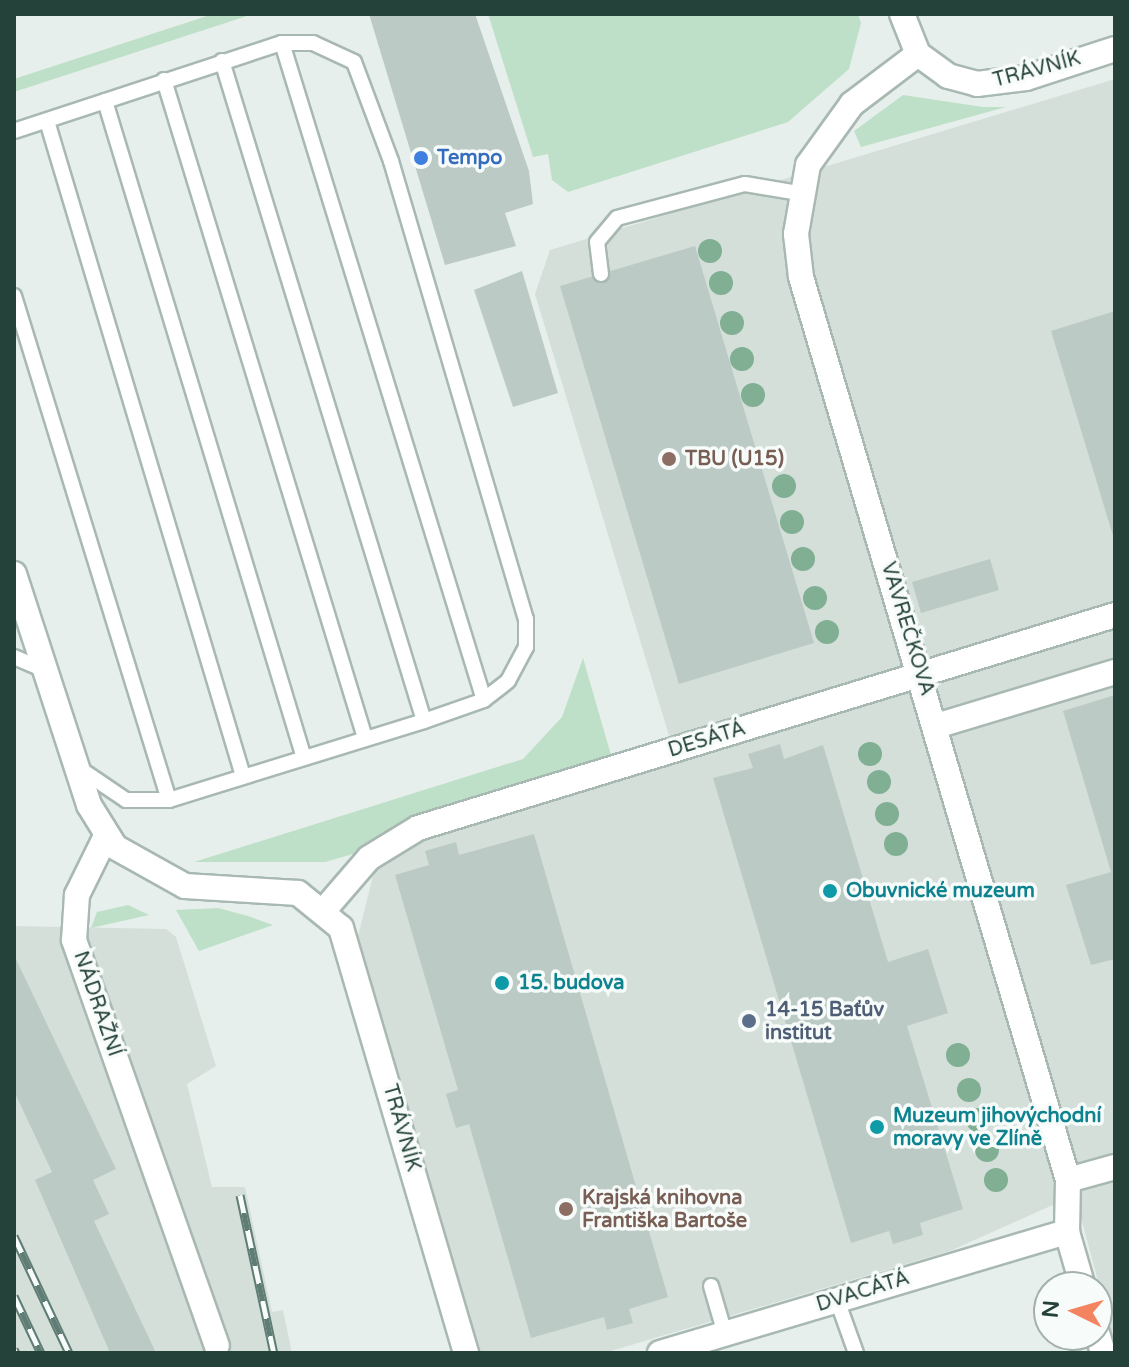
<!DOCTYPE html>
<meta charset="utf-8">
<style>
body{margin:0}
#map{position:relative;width:1129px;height:1367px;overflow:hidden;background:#e6efeb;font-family:"Varela Round",sans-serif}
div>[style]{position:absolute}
.built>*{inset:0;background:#d4dfda}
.green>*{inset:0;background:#bfe0c8}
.building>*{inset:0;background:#bbcac4}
.roads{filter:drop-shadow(2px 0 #a8b8b2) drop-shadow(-2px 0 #a8b8b2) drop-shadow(0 2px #a8b8b2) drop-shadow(0 -2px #a8b8b2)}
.service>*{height:14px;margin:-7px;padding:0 7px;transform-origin:7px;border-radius:7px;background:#fff}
.minor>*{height:24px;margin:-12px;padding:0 12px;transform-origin:12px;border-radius:12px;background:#fff}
.rail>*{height:9px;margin-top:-4.5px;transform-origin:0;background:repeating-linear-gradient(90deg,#f7fbf9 0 18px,#5f7d75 0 36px);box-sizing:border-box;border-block:2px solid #5f7d75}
.trees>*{width:24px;height:24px;margin:-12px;border-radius:50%;background:#80af93}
.dots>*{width:22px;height:22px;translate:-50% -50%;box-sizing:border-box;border:4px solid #f7fbf9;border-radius:50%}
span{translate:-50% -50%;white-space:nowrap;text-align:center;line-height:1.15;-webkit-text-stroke:7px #f7fbf9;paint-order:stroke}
.street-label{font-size:20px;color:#24423a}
.shop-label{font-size:20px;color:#366cbe;font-weight:700}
.left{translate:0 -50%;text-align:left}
.education-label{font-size:20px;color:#785e54;font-weight:700}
.culture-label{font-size:20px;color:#0d838f;font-weight:700}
.service-label{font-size:20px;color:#4e5e75;font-weight:700}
.frame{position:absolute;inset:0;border:16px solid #24423a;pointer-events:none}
.north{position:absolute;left:1033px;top:1271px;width:80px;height:80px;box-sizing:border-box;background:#f7fbf9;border:2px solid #a3b1ad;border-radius:50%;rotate:275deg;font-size:22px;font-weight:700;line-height:32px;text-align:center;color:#24423a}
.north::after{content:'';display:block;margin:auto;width:28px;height:36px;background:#f4845f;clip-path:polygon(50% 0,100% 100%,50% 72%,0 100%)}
</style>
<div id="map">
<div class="built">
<i style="clip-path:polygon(1115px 79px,1115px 1345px,1075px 1195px,950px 1251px,604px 1353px,478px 1353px,358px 936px,374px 872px,415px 839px,677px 762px,535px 294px,550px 250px)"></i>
<i style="clip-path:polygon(14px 926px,166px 929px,176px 937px,216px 1066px,187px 1084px,212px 1187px,245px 1187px,272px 1312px,283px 1310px,292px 1353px,14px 1353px)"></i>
</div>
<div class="green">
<i style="clip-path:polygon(213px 14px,253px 14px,14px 92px,14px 79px)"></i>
<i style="clip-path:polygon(488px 14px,858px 14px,861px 23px,849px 69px,788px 122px,568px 192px,552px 180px,548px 154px,533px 157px)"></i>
<i style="clip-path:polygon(903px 95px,983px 107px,1006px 107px,861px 147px,854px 131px)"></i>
<i style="clip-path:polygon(583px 658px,611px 755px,420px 813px,353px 854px,325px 862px,194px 862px,523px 759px,562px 717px)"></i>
<i style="clip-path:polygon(128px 905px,149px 915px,91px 928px,97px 912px)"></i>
<i style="clip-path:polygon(218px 908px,248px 916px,273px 925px,199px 951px,176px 910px)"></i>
</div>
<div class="building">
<i style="clip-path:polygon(369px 14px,475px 14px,529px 171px,533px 204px,505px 213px,516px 246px,445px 265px)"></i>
<i style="clip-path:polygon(695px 246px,814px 643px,679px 684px,560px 286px)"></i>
<i style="clip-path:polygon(522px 271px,558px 393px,513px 407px,474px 290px)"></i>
<i style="clip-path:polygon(1115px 311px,1115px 538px,1114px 539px,1051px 331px)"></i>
<i style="clip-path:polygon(990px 559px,999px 590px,921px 613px,912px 582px)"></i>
<i style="clip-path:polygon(1115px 695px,1115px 959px,1091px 965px,1066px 885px,1111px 872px,1063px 711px)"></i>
<i style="clip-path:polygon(780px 744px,784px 759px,823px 745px,888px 962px,928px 949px,948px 1013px,907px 1026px,963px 1209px,920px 1223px,923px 1235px,893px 1244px,889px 1231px,851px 1243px,713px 778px,753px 768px,748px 754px)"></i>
<i style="clip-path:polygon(534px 834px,668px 1297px,629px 1309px,633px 1323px,607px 1330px,604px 1317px,531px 1338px,469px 1124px,456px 1128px,446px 1094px,458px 1090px,395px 875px,429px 865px,425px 851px,456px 842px,459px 855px)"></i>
<i style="clip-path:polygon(14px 955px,116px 1169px,93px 1180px,109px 1214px,94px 1221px,156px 1353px,110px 1353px,35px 1180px,52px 1172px,14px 1091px)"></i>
</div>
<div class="roads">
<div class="service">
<i style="left:282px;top:43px;width:687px;rotate:72.91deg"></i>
<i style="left:222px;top:61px;width:690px;rotate:72.98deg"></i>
<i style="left:164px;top:80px;width:688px;rotate:73.01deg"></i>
<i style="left:105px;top:101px;width:686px;rotate:73.15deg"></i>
<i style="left:47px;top:121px;width:684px;rotate:73.34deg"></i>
<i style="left:14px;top:131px;width:282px;rotate:-18.2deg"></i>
<i style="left:282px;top:43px;width:31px"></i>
<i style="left:313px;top:43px;width:45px;rotate:24.9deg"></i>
<i style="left:354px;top:62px;width:106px;rotate:69.5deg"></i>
<i style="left:391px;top:161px;width:477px;rotate:73.6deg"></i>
<i style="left:526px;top:619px;width:28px;rotate:90deg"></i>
<i style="left:526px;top:647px;width:38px;rotate:118deg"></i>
<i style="left:508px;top:681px;width:31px;rotate:142deg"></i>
<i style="left:484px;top:700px;width:64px;rotate:160.7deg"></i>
<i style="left:424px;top:721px;width:267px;rotate:162.8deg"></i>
<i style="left:169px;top:800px;width:43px;rotate:180deg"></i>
<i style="left:126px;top:800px;width:52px;rotate:-146deg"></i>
<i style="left:601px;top:274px;width:32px;rotate:-97deg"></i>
<i style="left:597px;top:242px;width:31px;rotate:-50deg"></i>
<i style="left:617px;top:218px;width:132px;rotate:-14.9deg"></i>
<i style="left:745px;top:184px;width:55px;rotate:9.5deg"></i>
<i style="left:14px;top:296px;width:527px;rotate:72.91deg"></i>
<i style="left:14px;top:657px;width:30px;rotate:23deg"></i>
<i style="left:711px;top:1286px;width:50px;rotate:73.7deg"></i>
<i style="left:837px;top:1300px;width:56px;rotate:70.3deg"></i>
</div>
<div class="minor">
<i style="left:902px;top:14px;width:43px;rotate:68.2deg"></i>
<i style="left:918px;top:54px;width:37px;rotate:36deg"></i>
<i style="left:948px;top:76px;width:30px;rotate:15deg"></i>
<i style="left:977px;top:84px;width:49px;rotate:-7deg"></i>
<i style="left:1026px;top:78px;width:94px;rotate:-18deg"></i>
<i style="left:918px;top:54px;width:83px;rotate:142.9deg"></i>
<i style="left:852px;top:104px;width:75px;rotate:125.8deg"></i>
<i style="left:808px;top:165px;width:70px;rotate:99.9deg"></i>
<i style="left:796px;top:234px;width:43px;rotate:83.4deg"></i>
<i style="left:801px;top:277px;width:942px;rotate:73.53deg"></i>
<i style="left:1068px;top:1180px;width:52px;rotate:91.1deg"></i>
<i style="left:1067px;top:1232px;width:57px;rotate:73.8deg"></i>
<i style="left:14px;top:574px;width:243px;rotate:72deg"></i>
<i style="left:89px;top:805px;width:49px;rotate:58.2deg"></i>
<i style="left:115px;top:847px;width:80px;rotate:29.1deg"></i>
<i style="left:185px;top:886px;width:113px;rotate:3.5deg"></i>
<i style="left:298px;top:893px;width:55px;rotate:39.1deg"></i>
<i style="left:341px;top:928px;width:443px;rotate:73.6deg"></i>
<i style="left:936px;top:726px;width:187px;rotate:-16.8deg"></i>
<i style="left:106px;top:836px;width:66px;rotate:116.2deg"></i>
<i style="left:77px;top:895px;width:45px;rotate:93.8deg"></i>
<i style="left:74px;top:940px;width:430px;rotate:70.6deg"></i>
<i style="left:325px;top:909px;width:67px;rotate:-49.2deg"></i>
<i style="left:369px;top:858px;width:57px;rotate:-31.5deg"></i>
<i style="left:418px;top:828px;width:729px;rotate:-16.99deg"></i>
<i style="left:1068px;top:1180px;width:49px;rotate:-15.5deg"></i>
<i style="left:1097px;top:1333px;width:21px;rotate:73deg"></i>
<i style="left:660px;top:1353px;width:425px;rotate:-16.6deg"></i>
</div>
</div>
<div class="rail">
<i style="left:240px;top:1195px;width:162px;rotate:77.9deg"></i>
<i style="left:14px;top:1236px;width:129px;rotate:64.8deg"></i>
<i style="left:14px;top:1296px;width:63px;rotate:64.7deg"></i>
<i style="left:14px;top:1349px;width:4px;rotate:63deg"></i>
</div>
<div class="trees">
<i style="left:710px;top:251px"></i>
<i style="left:721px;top:283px"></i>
<i style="left:732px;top:323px"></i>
<i style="left:742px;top:359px"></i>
<i style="left:753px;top:395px"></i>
<i style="left:784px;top:486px"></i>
<i style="left:792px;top:522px"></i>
<i style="left:803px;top:559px"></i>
<i style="left:815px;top:598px"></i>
<i style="left:827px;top:632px"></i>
<i style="left:870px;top:754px"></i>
<i style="left:879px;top:782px"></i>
<i style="left:887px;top:814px"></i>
<i style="left:896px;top:844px"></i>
<i style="left:958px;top:1055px"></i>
<i style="left:969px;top:1090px"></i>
<i style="left:978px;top:1120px"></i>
<i style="left:987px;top:1150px"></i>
<i style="left:996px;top:1180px"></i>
</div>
<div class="dots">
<i style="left:421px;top:158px;background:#3f7fe0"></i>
<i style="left:669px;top:459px;background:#8d6e63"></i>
<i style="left:830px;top:891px;background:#0f9aa8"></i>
<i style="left:502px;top:983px;background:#0f9aa8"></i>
<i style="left:749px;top:1021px;background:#5c6f8a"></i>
<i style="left:877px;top:1127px;background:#0f9aa8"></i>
<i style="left:566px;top:1209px;background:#8d6e63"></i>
</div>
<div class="street-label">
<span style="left:1037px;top:70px;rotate:-15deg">TRÁVNÍK</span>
<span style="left:907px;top:629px;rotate:73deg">VAVREČKOVA</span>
<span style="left:707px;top:740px;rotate:-17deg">DESÁTÁ</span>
<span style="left:97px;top:1004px;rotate:71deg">NÁDRAŽNÍ</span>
<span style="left:401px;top:1128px;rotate:74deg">TRÁVNÍK</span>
<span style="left:863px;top:1292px;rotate:-17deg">DVACÁTÁ</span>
</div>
<div class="shop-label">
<span class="left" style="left:437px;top:158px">Tempo</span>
</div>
<div class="education-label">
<span class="left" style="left:685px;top:459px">TBU (U15)</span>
<span class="left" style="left:582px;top:1210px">Krajská knihovna<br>Františka Bartoše</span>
</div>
<div class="culture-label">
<span class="left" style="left:846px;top:891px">Obuvnické muzeum</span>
<span class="left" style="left:518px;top:983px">15. budova</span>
<span class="left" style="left:893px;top:1128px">Muzeum jihovýchodní<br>moravy ve Zlíně</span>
</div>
<div class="service-label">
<span class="left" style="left:765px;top:1022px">14-15 Baťův<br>institut</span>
</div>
<div class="frame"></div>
<div class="north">N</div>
</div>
